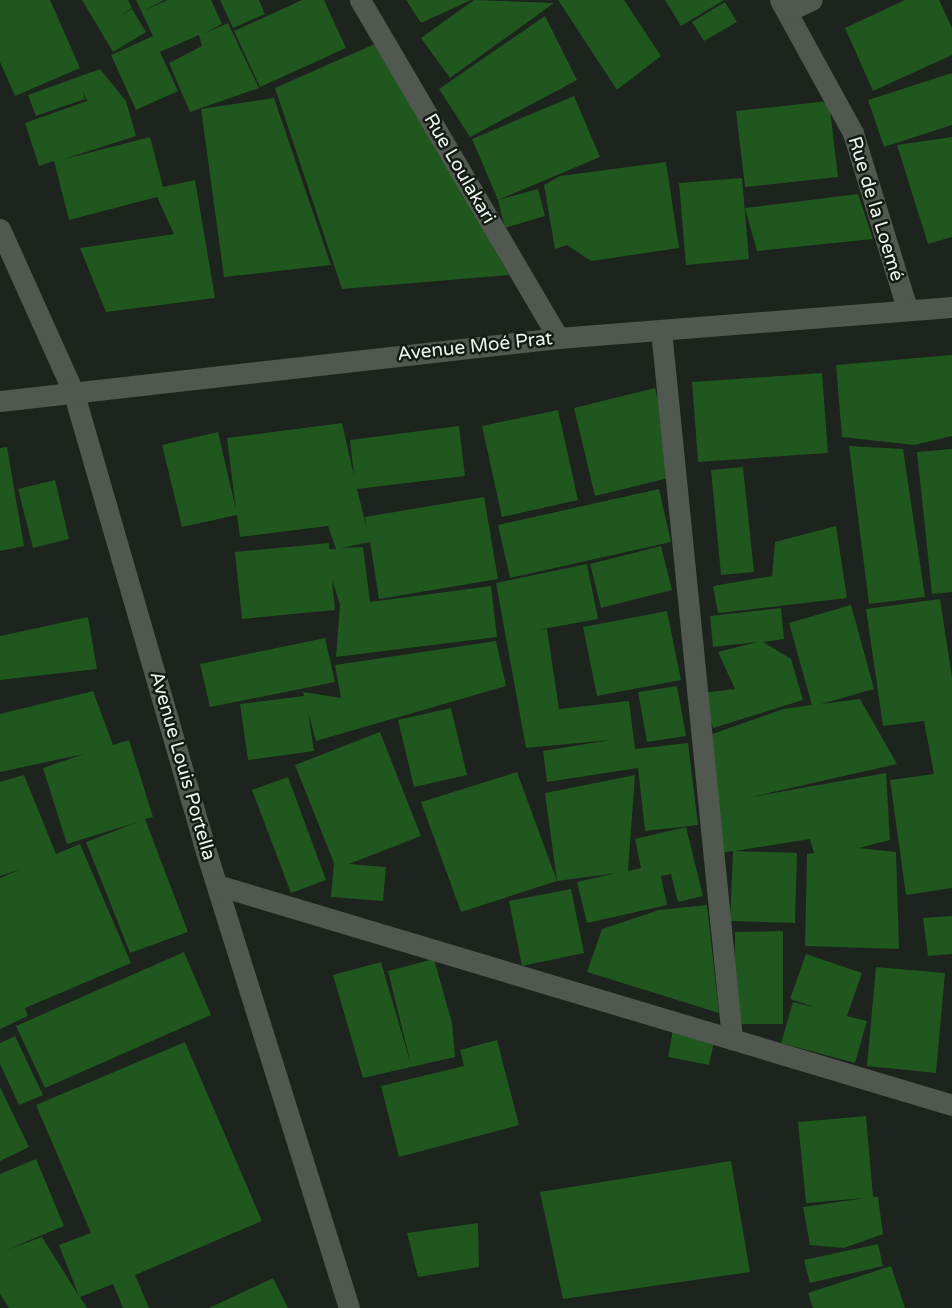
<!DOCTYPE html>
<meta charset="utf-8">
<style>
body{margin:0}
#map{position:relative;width:952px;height:1308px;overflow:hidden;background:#1d231d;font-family:"Varela Round",sans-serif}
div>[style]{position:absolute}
.building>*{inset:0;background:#1f571e}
.minor>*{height:21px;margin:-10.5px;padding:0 10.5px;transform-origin:10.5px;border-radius:10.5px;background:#515850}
span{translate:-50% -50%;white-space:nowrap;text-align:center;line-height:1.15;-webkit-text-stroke:5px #141a14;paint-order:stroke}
.street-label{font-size:19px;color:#eff3ef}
</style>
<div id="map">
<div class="building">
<i style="clip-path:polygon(0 0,50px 0,80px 68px,15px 96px,0 62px)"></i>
<i style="clip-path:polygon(82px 0,128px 0,132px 8px,119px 17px,132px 9px,146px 32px,113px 52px)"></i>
<i style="clip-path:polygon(136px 0,164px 0,145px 10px,168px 0,211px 0,222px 24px,203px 34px,228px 23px,259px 88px,190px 112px,169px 63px,202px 46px,199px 35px,160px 52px,178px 91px,136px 110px,111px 55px,153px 36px)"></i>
<i style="clip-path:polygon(220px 0,259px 0,265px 14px,233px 28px)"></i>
<i style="clip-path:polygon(302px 0,324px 0,346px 48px,260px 87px,234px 31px)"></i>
<i style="clip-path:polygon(406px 0,471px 0,421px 23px)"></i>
<i style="clip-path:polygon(474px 0,554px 3px,450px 78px,421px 38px)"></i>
<i style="clip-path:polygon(558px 0,624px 0,661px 56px,617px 90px)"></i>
<i style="clip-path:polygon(665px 0,724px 0,681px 26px)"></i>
<i style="clip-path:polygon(905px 0,939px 0,952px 28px,952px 55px,873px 91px,845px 28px)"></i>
<i style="clip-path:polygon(725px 2px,737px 22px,704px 41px,692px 22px)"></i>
<i style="clip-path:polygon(545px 16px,577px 80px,470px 137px,439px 89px)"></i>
<i style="clip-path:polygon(377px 43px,509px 275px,342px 289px,275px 88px)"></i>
<i style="clip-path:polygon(100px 69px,126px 101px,136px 136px,61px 160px,150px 137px,163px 187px,195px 180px,215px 298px,106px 312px,80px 248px,174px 234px,157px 197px,69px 220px,54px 161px,39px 166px,25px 123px,87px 101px,82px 89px,85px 99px,36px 116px,28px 95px)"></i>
<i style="clip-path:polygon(952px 73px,952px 125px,884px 147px,868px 100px)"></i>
<i style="clip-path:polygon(574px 96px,600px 157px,498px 200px,472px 139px)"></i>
<i style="clip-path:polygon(274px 98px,331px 265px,224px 277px,201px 109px)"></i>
<i style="clip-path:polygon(829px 101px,838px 177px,745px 187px,736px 111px)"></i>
<i style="clip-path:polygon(952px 137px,952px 237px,928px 244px,897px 145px)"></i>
<i style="clip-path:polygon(666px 162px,679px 248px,591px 261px,567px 245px,555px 249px,544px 185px,560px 176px)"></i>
<i style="clip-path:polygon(742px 178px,749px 259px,686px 265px,679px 183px)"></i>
<i style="clip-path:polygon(538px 189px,545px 216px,505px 228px,498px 200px)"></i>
<i style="clip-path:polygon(858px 194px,873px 239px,757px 251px,745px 208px)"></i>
<i style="clip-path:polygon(952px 355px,952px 436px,914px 445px,842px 437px,836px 365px)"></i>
<i style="clip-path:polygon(822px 373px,828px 453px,698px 462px,692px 382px)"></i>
<i style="clip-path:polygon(655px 388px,677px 476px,595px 496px,574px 408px)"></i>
<i style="clip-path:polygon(558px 410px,578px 500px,502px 517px,482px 426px)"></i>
<i style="clip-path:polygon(342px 423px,354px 476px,350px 440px,459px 426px,465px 476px,357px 489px,367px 529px,365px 517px,484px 497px,498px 579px,379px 599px,370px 542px,341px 548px,363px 547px,370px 602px,491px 586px,497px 637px,336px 657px,340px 605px,332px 579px,335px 610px,242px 619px,235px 552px,329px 543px,329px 549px,336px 549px,328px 526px,240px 537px,237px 515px,182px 527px,162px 445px,218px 432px,236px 510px,227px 438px)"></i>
<i style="clip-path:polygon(849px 446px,903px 449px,925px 597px,869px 604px)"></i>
<i style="clip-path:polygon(7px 447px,24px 546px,0 551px,0 448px)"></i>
<i style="clip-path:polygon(952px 449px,952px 592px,932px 594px,917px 452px)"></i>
<i style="clip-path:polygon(743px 467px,754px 572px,721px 575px,711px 470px)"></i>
<i style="clip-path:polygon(55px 480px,69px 539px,33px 548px,18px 489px)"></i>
<i style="clip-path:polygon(659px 489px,671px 542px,510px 578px,498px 525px)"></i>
<i style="clip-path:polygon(836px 526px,847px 598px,718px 613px,713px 586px,772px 576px,775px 542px)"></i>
<i style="clip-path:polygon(661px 546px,672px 590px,601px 608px,590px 564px)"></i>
<i style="clip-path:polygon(587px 564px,598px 619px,538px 630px,547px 629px,559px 709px,629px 701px,635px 749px,688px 743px,698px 825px,645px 831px,638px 768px,547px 782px,543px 751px,610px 740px,526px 748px,496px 583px)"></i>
<i style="clip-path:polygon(940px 599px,952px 677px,952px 888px,906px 895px,890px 780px,934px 774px,924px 721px,883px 726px,866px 609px)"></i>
<i style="clip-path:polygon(851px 605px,874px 689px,821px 704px,860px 699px,897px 764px,751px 797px,886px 773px,890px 840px,859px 848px,896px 852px,899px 949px,805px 946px,807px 854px,814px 853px,810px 839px,735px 851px,797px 853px,795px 923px,730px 921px,733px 851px,721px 853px,704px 737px,783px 709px,812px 705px,789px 623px)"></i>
<i style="clip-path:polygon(781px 608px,784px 639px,763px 642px,791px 659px,803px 700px,713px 728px,702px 693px,735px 689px,718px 652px,757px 642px,713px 647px,710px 616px)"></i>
<i style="clip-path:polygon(667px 611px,681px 680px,597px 696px,583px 627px)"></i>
<i style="clip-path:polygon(88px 617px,97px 669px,0 680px,0 636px)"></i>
<i style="clip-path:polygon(325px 638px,335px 682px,210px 707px,200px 664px)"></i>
<i style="clip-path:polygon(496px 641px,506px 686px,316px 741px,308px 712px,314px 751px,248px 760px,240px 704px,304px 696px,303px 692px,341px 698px,335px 665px)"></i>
<i style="clip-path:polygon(677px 686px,686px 736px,647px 742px,638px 692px)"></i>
<i style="clip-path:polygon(93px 691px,113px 745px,129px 740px,153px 817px,145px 819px,188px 932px,130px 953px,86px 842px,138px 822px,67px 844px,43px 768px,84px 754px,0 772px,0 714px)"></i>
<i style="clip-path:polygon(451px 708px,467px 775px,414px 787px,398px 720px)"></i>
<i style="clip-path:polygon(380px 732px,421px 836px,349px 864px,386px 867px,383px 901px,331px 897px,334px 863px,295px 765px)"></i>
<i style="clip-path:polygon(517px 772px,557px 881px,461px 912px,421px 802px)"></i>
<i style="clip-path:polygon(24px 775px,56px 854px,80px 844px,131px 963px,25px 1008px,28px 1016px,0 1029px,0 878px,21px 869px,0 876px,0 782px)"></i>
<i style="clip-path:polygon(635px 775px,628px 871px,641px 868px,635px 839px,686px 827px,703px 896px,678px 902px,671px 874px,661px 876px,667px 905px,587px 923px,577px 882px,616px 873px,557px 881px,545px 793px)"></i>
<i style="clip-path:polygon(288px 777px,326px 880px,291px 893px,252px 790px)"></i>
<i style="clip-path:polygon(571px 889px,584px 953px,522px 966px,509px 901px)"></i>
<i style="clip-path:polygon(707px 905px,719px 1013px,587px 972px,602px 929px,659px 910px)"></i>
<i style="clip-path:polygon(952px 916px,952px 954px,928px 956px,923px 918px)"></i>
<i style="clip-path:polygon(783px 931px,783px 1024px,735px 1024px,735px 932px)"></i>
<i style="clip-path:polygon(184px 952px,211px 1015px,45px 1088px,16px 1026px)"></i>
<i style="clip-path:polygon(806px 954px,862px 973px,847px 1016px,867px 1021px,855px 1063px,781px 1043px,793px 1002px,817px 1008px,790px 999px)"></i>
<i style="clip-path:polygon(434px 959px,452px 1023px,455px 1057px,363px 1078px,333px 975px,381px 962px,411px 1065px,388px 971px)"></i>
<i style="clip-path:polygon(876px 967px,945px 973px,936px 1073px,867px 1066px)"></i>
<i style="clip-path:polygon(673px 1029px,715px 1037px,709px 1065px,668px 1057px)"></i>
<i style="clip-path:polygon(15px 1036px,43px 1095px,19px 1105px,0 1064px,0 1043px)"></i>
<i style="clip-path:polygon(497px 1040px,519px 1125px,399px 1157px,381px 1086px,464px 1066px,460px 1050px)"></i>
<i style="clip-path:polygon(185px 1042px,262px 1221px,135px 1275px,149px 1308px,123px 1308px,113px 1284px,80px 1297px,87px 1308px,9px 1308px,0 1294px,0 1174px,36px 1159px,64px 1226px,6px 1250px,42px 1237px,79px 1296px,59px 1245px,91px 1233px,36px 1105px)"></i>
<i style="clip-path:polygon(0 1087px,29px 1147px,0 1161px)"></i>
<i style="clip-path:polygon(866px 1116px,873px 1197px,878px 1197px,883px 1234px,844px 1248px,810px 1245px,803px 1207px,866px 1198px,806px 1203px,798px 1122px)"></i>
<i style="clip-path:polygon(731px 1161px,750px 1272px,563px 1299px,540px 1192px)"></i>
<i style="clip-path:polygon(478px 1223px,479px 1267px,418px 1277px,407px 1233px)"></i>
<i style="clip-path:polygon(878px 1244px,883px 1266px,810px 1283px,804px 1260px)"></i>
<i style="clip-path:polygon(891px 1266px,905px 1308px,813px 1308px,808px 1293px)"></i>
<i style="clip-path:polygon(273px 1278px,288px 1308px,209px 1308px)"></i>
</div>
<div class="minor">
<i style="left:360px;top:0;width:392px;rotate:59.6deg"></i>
<i style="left:780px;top:0;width:152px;rotate:61.2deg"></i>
<i style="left:853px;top:133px;width:184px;rotate:72.9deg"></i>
<i style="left:788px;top:11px;width:26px;rotate:-25deg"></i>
<i style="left:0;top:229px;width:181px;rotate:65.8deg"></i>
<i style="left:74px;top:394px;width:466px;rotate:73.9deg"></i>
<i style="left:203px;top:842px;width:488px;rotate:72.6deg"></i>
<i style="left:661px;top:330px;width:713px;rotate:84.28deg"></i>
<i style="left:0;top:401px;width:562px;rotate:-6.44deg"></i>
<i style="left:558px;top:338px;width:395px;rotate:-4.5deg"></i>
<i style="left:217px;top:885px;width:767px;rotate:16.66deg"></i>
</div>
<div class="street-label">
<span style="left:459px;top:169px;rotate:60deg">Rue Loulakari</span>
<span style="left:875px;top:209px;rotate:73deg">Rue de la Loemé</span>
<span style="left:475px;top:347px;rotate:-6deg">Avenue Moé Prat</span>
<span style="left:182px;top:766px;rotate:74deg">Avenue Louis Portella</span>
</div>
</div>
